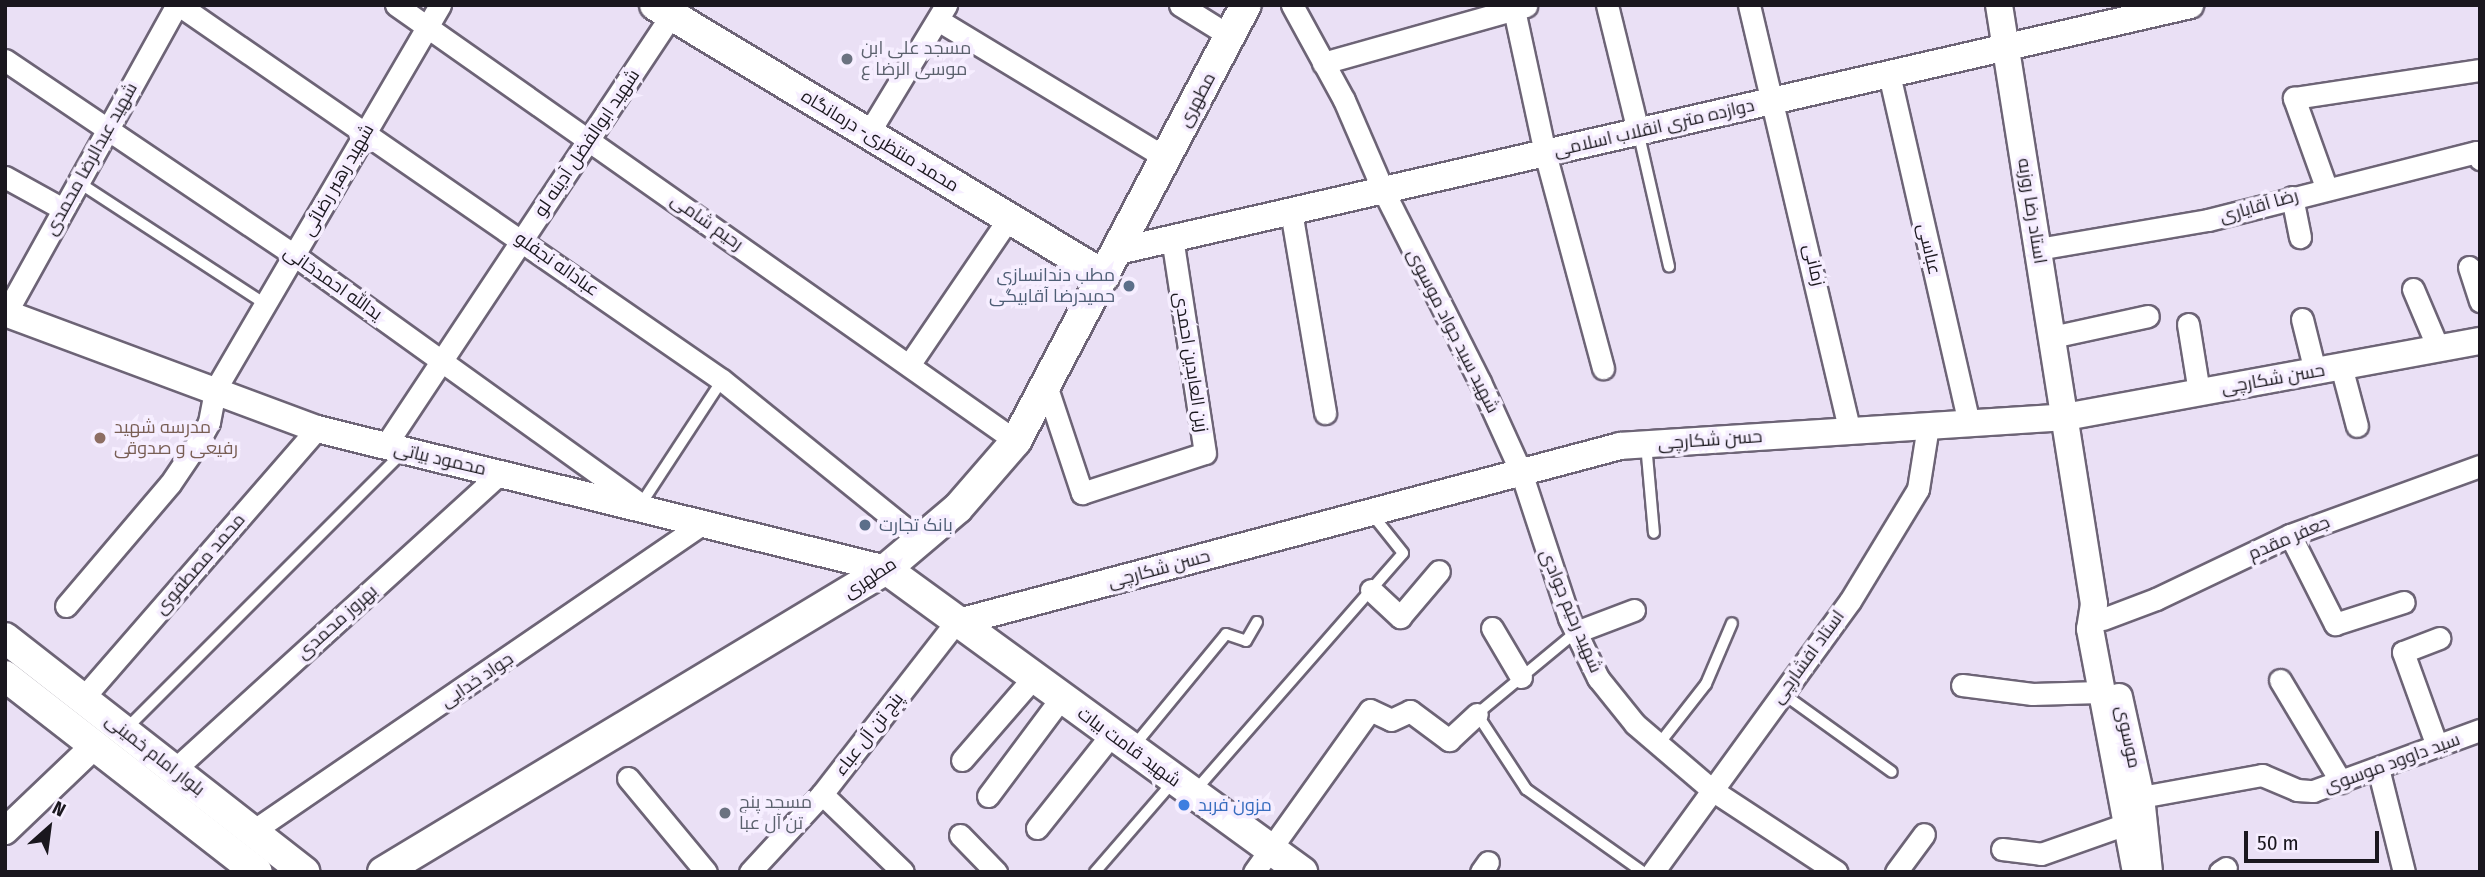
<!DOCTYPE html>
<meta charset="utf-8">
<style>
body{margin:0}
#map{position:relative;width:2485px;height:877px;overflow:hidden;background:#eae0f5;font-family:"Fira Sans Condensed",Cairo,sans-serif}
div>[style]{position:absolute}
.roads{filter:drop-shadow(2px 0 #6d6476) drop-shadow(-2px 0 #6d6476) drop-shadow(0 2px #6d6476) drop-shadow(0 -2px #6d6476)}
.service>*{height:10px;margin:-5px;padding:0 5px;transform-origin:5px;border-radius:5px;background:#fff}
.minor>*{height:21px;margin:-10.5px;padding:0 10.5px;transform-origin:10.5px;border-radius:10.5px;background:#fff}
.tertiary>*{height:26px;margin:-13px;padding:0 13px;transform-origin:13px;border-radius:13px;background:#fff}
.secondary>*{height:30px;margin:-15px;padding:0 15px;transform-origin:15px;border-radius:15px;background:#fff}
.dots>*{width:19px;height:19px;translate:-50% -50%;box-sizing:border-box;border:4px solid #f6eeff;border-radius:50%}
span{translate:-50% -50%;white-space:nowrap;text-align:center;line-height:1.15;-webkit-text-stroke:7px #f6eeff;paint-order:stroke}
.worship-label{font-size:18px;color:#5b616d}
.left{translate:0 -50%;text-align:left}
.street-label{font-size:18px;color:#1a171e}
.service-label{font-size:18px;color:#4e5e75}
.right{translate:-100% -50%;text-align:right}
.education-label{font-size:18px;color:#785e54}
.shop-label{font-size:18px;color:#366cbe}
.frame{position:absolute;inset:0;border:7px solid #1a171e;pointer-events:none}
.north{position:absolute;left:14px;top:793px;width:70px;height:70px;-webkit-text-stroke:5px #f6eeff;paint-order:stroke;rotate:28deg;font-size:19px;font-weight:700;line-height:28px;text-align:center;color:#1a171e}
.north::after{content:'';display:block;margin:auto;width:24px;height:32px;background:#1a171e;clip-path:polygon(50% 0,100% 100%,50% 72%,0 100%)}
.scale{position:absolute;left:2244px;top:831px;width:135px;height:32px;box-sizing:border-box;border:4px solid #1a171e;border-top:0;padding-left:9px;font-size:21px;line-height:24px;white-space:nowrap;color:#1a171e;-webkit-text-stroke:5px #f6eeff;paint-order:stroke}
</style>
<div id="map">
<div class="roads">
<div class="service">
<i style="left:1638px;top:131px;width:139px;rotate:77.1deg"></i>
<i style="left:78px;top:182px;width:223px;rotate:33.1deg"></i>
<i style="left:1646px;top:444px;width:89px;rotate:84.9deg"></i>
<i style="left:641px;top:504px;width:148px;rotate:-56.8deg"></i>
<i style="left:1576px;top:632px;width:129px;rotate:140.4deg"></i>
<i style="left:1477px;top:714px;width:90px;rotate:56.8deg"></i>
<i style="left:1526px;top:789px;width:143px;rotate:35.4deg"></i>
<i style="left:1782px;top:693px;width:135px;rotate:35.7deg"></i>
<i style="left:126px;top:729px;width:390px;rotate:-45deg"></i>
<i style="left:1659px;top:744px;width:76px;rotate:-51.9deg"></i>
<i style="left:1706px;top:684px;width:66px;rotate:-66.9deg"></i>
<i style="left:1133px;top:747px;width:146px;rotate:-50.5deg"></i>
<i style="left:1226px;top:634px;width:21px;rotate:19deg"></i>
<i style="left:1246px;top:641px;width:22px;rotate:-60deg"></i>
<i style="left:1194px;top:792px;width:317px;rotate:-48.8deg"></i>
<i style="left:1403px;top:553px;width:51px;rotate:-128.7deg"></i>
<i style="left:1095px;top:872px;width:119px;rotate:-49.1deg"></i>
</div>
<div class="minor">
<i style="left:179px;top:5px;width:660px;rotate:34.63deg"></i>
<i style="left:722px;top:380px;width:256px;rotate:39deg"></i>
<i style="left:396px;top:5px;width:758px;rotate:35.12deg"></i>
<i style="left:1180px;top:5px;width:59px;rotate:31.8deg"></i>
<i style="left:1292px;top:5px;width:108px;rotate:61.3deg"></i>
<i style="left:1344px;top:100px;width:98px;rotate:66.6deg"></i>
<i style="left:1383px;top:190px;width:215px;rotate:63.2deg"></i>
<i style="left:1480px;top:382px;width:99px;rotate:65.5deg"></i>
<i style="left:1521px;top:472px;width:154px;rotate:71.8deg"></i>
<i style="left:1569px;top:618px;width:67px;rotate:64.2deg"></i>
<i style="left:1598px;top:678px;width:59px;rotate:51.2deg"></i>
<i style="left:1635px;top:724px;width:101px;rotate:40.6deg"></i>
<i style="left:1712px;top:790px;width:149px;rotate:33.3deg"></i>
<i style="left:1513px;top:5px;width:151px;rotate:77.8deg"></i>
<i style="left:1545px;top:153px;width:223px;rotate:74.9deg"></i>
<i style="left:1607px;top:5px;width:130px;rotate:76.2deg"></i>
<i style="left:1749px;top:5px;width:438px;rotate:76.7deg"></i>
<i style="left:938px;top:20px;width:267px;rotate:31.2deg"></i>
<i style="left:5px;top:60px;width:349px;rotate:34deg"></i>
<i style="left:294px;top:255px;width:430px;rotate:35.7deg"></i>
<i style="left:1323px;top:63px;width:211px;rotate:-15.7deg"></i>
<i style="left:1889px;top:74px;width:358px;rotate:77.1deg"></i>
<i style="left:868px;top:134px;width:151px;rotate:-58.8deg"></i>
<i style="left:5px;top:177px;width:66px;rotate:28.9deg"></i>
<i style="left:2326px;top:187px;width:95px;rotate:-109.8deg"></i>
<i style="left:2294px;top:98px;width:188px;rotate:-8.6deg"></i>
<i style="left:2292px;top:197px;width:41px;rotate:78.7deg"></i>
<i style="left:1291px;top:211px;width:205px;rotate:80.4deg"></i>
<i style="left:2038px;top:249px;width:172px;rotate:-9.7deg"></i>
<i style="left:2208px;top:220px;width:277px;rotate:-14.2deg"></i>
<i style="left:2477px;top:152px;width:8px;rotate:67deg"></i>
<i style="left:2469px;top:267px;width:36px;rotate:72deg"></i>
<i style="left:2413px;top:289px;width:64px;rotate:67deg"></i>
<i style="left:6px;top:313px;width:352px;rotate:-61deg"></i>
<i style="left:2302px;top:319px;width:54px;rotate:76deg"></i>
<i style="left:2188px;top:324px;width:69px;rotate:80.8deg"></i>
<i style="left:2052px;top:337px;width:98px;rotate:-12.3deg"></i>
<i style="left:909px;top:365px;width:178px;rotate:-55.8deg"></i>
<i style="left:2341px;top:366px;width:62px;rotate:75.1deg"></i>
<i style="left:1046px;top:385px;width:114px;rotate:71.6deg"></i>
<i style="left:1082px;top:493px;width:129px;rotate:-18deg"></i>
<i style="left:1205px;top:453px;width:218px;rotate:-98.7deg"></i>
<i style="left:385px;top:446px;width:529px;rotate:-56.4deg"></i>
<i style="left:2290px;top:535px;width:100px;rotate:63.2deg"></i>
<i style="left:2335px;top:624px;width:72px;rotate:-17.7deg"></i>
<i style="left:1371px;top:590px;width:40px;rotate:43deg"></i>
<i style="left:1400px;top:617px;width:60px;rotate:-49.7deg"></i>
<i style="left:66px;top:606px;width:160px;rotate:-49.6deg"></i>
<i style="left:170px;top:484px;width:48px;rotate:-56deg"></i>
<i style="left:197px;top:444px;width:25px;rotate:-61deg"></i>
<i style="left:209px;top:422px;width:33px;rotate:-79deg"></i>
<i style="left:215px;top:390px;width:446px;rotate:-59.7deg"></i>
<i style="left:2103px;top:619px;width:57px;rotate:-20.7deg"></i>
<i style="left:2156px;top:599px;width:148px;rotate:-25.5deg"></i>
<i style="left:2290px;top:535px;width:202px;rotate:-20deg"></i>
<i style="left:1492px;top:628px;width:57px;rotate:59.4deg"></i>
<i style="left:1576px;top:632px;width:62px;rotate:-20.8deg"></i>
<i style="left:2280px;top:680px;width:119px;rotate:59.1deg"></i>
<i style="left:1962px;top:685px;width:71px;rotate:7.3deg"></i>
<i style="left:2032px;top:694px;width:68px;rotate:-1.7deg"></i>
<i style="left:83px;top:698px;width:357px;rotate:-49deg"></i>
<i style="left:2437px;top:746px;width:100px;rotate:-109.9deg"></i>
<i style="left:2403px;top:652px;width:39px;rotate:-21deg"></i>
<i style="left:962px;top:760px;width:108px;rotate:-49.1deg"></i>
<i style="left:2378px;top:768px;width:107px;rotate:76deg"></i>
<i style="left:174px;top:770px;width:441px;rotate:-42.3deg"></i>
<i style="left:628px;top:778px;width:122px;rotate:50.3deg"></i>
<i style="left:822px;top:794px;width:112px;rotate:43.9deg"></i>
<i style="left:988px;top:796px;width:122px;rotate:-53.3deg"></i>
<i style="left:2141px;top:797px;width:123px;rotate:-10.3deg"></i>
<i style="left:2262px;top:775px;width:38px;rotate:23deg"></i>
<i style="left:2297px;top:790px;width:16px;rotate:4deg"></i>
<i style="left:2313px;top:791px;width:178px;rotate:-20.1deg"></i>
<i style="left:1037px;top:828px;width:119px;rotate:-51.5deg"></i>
<i style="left:253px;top:831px;width:540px;rotate:-34.37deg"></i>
<i style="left:960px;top:835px;width:52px;rotate:45.8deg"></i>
<i style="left:2002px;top:849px;width:39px;rotate:7deg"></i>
<i style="left:2041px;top:854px;width:90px;rotate:-19.4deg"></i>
<i style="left:750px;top:872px;width:106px;rotate:-47.3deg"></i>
<i style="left:822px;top:794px;width:217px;rotate:-52.1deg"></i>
<i style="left:1254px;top:872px;width:199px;rotate:-54.4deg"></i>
<i style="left:1370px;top:710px;width:23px;rotate:25deg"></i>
<i style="left:1391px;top:720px;width:21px;rotate:-25deg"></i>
<i style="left:1410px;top:711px;width:49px;rotate:36.6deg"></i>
<i style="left:1449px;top:740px;width:38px;rotate:-43deg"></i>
<i style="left:1481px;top:872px;width:12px;rotate:-55deg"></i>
<i style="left:1653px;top:872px;width:335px;rotate:-54deg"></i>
<i style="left:1850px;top:601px;width:131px;rotate:-58.7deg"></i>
<i style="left:1918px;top:489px;width:64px;rotate:-81deg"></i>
<i style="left:1896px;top:872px;width:47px;rotate:-53.6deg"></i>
<i style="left:2220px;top:872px;width:7px;rotate:-34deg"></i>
</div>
<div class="tertiary">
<i style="left:1999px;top:5px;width:606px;rotate:80.99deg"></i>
<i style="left:2094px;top:604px;width:25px;rotate:99deg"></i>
<i style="left:2090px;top:629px;width:247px;rotate:79.3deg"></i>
<i style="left:1118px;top:251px;width:1100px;rotate:-12.92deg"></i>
<i style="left:5px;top:313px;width:333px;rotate:20.4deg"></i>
<i style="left:317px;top:429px;width:586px;rotate:13.82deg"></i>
<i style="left:955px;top:623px;width:688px;rotate:-14.9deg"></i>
<i style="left:1620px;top:446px;width:446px;rotate:-3.7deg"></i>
<i style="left:2065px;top:417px;width:422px;rotate:-10.4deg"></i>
<i style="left:2119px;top:697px;width:102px;rotate:77.6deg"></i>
<i style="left:2141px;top:797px;width:75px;rotate:83.9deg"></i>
<i style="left:5px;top:831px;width:124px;rotate:-43.7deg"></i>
</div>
<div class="secondary">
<i style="left:655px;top:5px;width:525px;rotate:31.06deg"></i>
<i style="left:886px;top:569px;width:515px;rotate:36.07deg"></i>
<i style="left:5px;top:638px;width:380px;rotate:38deg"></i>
<i style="left:5px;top:676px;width:319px;rotate:37.9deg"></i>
<i style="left:383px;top:872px;width:587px;rotate:-31.06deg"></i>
<i style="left:886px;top:569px;width:94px;rotate:-40.3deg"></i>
<i style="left:958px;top:508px;width:89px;rotate:-49.1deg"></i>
<i style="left:1016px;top:441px;width:493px;rotate:-62.2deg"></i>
</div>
</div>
<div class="dots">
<i style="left:847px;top:59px;background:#6b7280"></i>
<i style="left:1129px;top:286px;background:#5c6f8a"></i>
<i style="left:100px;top:438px;background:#8d6e63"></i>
<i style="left:865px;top:525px;background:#5c6f8a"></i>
<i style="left:1184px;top:805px;background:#3f7fe0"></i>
<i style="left:725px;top:813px;background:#6b7280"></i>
</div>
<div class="worship-label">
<span class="left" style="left:861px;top:59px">مسجد علی ابن<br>موسی الرضا ع</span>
<span class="left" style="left:739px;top:813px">مسجد پنج<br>تن آل عبا</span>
</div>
<div class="street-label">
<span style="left:1197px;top:100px;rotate:-62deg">مطهری</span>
<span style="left:1654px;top:128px;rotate:-13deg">دوازده متری انقلاب اسلامی</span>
<span style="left:880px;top:141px;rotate:31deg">محمد منتظری- درمانگاه</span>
<span style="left:587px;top:143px;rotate:-56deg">شهید ابوالفضل آدینه لو</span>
<span style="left:91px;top:159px;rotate:-61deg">شهید عبدالرضا محمدی</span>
<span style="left:338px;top:180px;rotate:-60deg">شهید رهبر رضائی</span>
<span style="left:2259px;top:206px;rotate:-16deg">رضا آقایاری</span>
<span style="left:2032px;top:211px;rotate:81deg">استاد رضا روزبه</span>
<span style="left:707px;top:222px;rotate:35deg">رحیم شامی</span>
<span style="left:1929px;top:249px;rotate:77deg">عباسی</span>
<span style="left:557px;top:264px;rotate:35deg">عباداله نجفلو</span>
<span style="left:1814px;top:265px;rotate:77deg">زمانی</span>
<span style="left:333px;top:283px;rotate:35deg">یدالله احمدخانی</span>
<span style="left:1453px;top:331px;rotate:63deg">شهید سید جواد موسوی</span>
<span style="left:1191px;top:362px;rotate:81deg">زین العابدین احمدی</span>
<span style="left:2273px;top:379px;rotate:-10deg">حسن شکارچی</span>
<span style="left:1710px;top:440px;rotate:-4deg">حسن شکارچی</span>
<span style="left:440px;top:459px;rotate:13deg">محمود بیاتی</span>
<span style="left:2289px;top:538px;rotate:-23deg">جعفر مقدم</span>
<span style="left:200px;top:564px;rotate:-49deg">محمد مصطفوی</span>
<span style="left:1159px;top:569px;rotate:-15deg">حسن شکارچی</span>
<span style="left:870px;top:578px;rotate:-33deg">مطهری</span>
<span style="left:1571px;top:611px;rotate:67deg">شهید رحیم جوادی</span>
<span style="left:337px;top:622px;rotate:-42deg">بهروز محمدی</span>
<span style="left:1808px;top:657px;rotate:-54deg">استاد افشارچی</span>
<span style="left:477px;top:680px;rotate:-34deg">جواد خدایی</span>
<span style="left:869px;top:734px;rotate:-52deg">پنج تن آل عباء</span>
<span style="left:2128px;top:737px;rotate:78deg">موسوی</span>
<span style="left:1129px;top:747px;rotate:36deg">شهید قامت بیات</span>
<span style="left:155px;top:755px;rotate:38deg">بلوار امام خمینی</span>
<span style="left:2392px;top:763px;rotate:-20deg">سید داوود موسوی</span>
</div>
<div class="service-label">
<span class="right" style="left:1115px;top:286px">مطب دندانسازی<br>حمیدرضا آقابیگی</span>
<span class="left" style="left:879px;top:525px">بانک تجارت</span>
</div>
<div class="education-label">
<span class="left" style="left:114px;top:438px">مدرسه شهید<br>رفیعی و صدوقی</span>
</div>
<div class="shop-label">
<span class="left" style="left:1198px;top:805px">مزون فربد</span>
</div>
<div class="frame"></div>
<div class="north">N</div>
<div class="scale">50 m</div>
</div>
